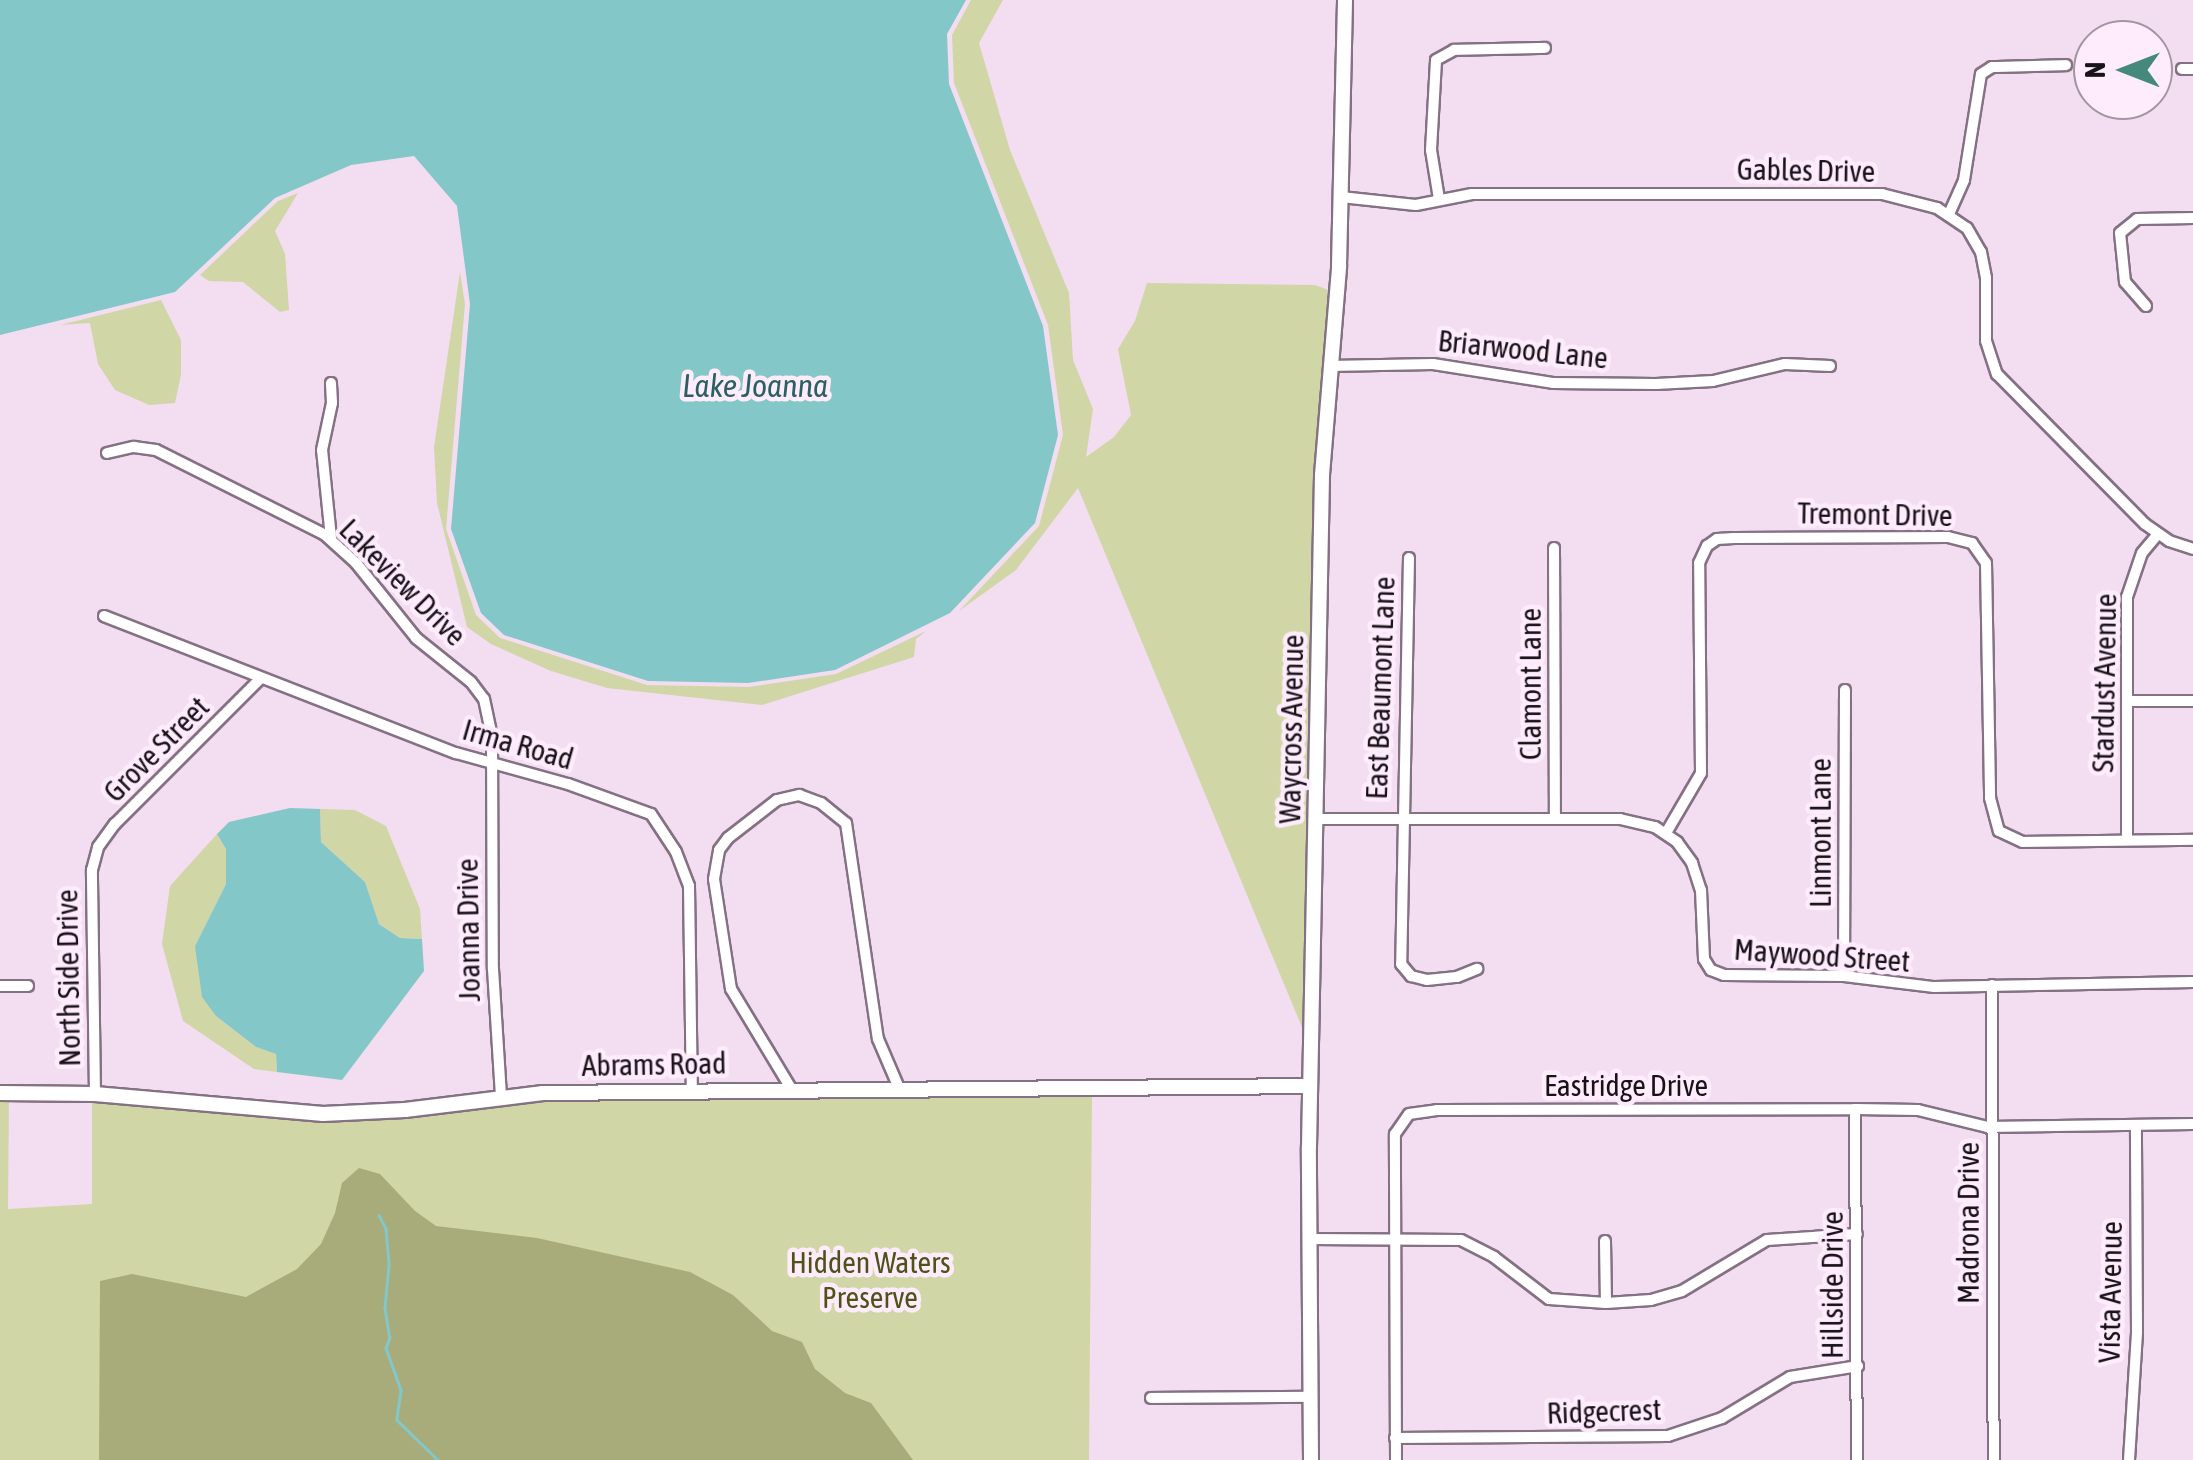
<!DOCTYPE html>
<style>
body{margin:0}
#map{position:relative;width:2193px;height:1460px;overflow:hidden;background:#f3ddf1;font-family:"Asap Condensed",sans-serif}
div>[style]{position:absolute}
.green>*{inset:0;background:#d1d6a6}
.forest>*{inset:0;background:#a7ac7a}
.water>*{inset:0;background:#83c7c9}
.stream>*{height:2.5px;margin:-1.25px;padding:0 1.25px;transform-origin:1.25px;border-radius:1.25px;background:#83c7c9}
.roads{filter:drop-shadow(2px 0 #847183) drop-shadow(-2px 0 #847183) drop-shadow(0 2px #847183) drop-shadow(0 -2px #847183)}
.street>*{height:10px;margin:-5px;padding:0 5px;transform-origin:5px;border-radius:5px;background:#fff}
.secondary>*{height:14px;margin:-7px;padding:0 7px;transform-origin:7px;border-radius:7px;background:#fff}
span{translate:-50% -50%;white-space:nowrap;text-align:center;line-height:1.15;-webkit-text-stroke:9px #feecfc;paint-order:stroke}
.street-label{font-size:30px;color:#191219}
.park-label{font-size:30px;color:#4f5218}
.water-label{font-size:32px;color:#296163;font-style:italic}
.north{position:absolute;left:2073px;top:20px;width:100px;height:100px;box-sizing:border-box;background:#feecfc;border:2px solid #a295a1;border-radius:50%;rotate:270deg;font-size:28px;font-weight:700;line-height:40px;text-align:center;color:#191219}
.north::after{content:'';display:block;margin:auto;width:35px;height:45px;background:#45897c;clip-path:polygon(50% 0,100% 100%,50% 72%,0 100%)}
</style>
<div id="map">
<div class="green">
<i style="clip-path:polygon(971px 0,1003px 0,979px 43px,1010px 150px,1069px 293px,1073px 360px,1093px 409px,1086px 457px,1114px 437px,1131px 415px,1118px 349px,1135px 321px,1147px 283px,1315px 285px,1331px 291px,1316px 475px,1306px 1037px,1078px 488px,1016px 570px,959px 611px,1039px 526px,1063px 435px,1048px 325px,954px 83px,952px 35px)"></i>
<i style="clip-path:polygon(298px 193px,275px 231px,285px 254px,289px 310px,280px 312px,243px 282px,209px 281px,200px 275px,278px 201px)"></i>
<i style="clip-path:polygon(460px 272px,465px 304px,446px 529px,476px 615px,500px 638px,647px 685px,748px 687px,836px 674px,926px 631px,916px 639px,914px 657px,762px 705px,607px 688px,551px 671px,491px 644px,467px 627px,437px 503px,434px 447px)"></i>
<i style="clip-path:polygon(161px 300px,181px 340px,181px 375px,175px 403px,149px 405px,115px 390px,98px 364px,90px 323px,60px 325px)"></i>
<i style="clip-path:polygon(320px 809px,355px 810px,386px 826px,420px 909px,422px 939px,400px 938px,379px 924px,365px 882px,321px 842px)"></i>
<i style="clip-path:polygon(217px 834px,226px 849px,226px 884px,195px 946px,216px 1016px,256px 1047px,276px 1054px,277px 1072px,254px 1069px,183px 1021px,162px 944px,170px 886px)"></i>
<i style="clip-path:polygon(1092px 1092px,1089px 1460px,0 1460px,0 1098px,9px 1098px,8px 1209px,92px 1204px,92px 1099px,323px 1119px,502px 1100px)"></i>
</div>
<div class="forest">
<i style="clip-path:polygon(359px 1168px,380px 1174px,415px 1211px,436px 1226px,537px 1238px,690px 1272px,733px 1295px,772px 1331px,802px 1342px,815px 1369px,845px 1393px,871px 1403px,913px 1460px,99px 1460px,100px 1281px,132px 1274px,246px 1297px,297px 1269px,321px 1244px,335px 1213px,342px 1183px)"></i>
</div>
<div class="water">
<i style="clip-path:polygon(0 0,966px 0,947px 34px,949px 84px,1043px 326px,1058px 435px,1035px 523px,950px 613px,835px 670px,748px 683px,648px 681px,504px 635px,481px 613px,451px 529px,470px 304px,457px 206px,414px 156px,351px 165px,275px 198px,175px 292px,0 335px)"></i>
<i style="clip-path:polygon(290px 808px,320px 809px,321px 842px,365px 882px,379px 924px,400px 938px,422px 939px,424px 971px,342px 1080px,277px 1072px,276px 1054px,256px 1047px,216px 1016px,202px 997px,195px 946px,226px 884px,226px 849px,217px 834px,229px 822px)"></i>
</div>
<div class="stream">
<i style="left:379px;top:1215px;width:16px;rotate:63deg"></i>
<i style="left:386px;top:1229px;width:36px;rotate:85deg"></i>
<i style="left:389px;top:1265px;width:43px;rotate:95.3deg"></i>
<i style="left:385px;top:1308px;width:30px;rotate:81deg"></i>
<i style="left:390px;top:1338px;width:11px;rotate:112deg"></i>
<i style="left:386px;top:1348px;width:45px;rotate:70.3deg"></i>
<i style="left:401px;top:1390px;width:30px;rotate:98deg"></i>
<i style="left:397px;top:1420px;width:57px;rotate:44.3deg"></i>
</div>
<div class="roads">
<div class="street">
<i style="left:2182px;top:69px;width:11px"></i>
<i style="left:1341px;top:197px;width:75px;rotate:6.1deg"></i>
<i style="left:1416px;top:205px;width:57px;rotate:-11.1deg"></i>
<i style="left:1472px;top:194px;width:410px"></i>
<i style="left:1882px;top:194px;width:57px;rotate:14.3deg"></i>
<i style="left:1937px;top:208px;width:36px;rotate:34deg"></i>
<i style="left:1967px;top:228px;width:28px;rotate:60deg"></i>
<i style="left:1981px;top:252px;width:26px;rotate:79deg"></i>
<i style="left:1986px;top:278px;width:63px;rotate:90deg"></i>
<i style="left:1986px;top:341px;width:35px;rotate:72deg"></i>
<i style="left:1997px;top:374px;width:211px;rotate:45.4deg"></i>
<i style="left:2145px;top:524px;width:29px;rotate:35deg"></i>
<i style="left:2169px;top:541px;width:25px;rotate:18deg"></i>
<i style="left:1439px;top:199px;width:50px;rotate:-99.3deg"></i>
<i style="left:1431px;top:150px;width:90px;rotate:-86.8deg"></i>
<i style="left:1436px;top:60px;width:21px;rotate:-29deg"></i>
<i style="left:1454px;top:50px;width:91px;rotate:-1.3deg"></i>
<i style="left:1949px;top:214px;width:37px;rotate:-66deg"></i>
<i style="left:1964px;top:180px;width:107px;rotate:-80.9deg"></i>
<i style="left:1981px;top:74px;width:13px;rotate:-32deg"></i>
<i style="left:1992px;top:67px;width:74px;rotate:-1.5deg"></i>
<i style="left:2146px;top:306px;width:32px;rotate:-131deg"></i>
<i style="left:2125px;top:282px;width:49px;rotate:-95.8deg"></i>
<i style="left:2120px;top:233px;width:22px;rotate:-39deg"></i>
<i style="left:2137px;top:219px;width:56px;rotate:-1deg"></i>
<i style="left:1329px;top:366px;width:104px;rotate:-1.1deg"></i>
<i style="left:1433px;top:364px;width:121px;rotate:9deg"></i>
<i style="left:1553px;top:383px;width:103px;rotate:0.6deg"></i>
<i style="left:1656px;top:384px;width:57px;rotate:-3deg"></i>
<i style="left:1713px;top:381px;width:74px;rotate:-13.3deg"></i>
<i style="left:1785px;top:364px;width:45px;rotate:2.5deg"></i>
<i style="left:107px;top:453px;width:28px;rotate:-13deg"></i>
<i style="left:134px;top:447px;width:22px;rotate:8deg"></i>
<i style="left:156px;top:450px;width:188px;rotate:26.6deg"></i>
<i style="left:324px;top:534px;width:43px;rotate:42.2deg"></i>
<i style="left:356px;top:563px;width:96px;rotate:51.3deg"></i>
<i style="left:416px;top:638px;width:70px;rotate:38.7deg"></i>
<i style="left:471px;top:682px;width:21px;rotate:53deg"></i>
<i style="left:484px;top:699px;width:38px;rotate:78deg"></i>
<i style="left:492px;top:736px;width:233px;rotate:89.8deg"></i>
<i style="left:493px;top:969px;width:126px;rotate:86.4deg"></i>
<i style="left:331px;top:538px;width:88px;rotate:-95.8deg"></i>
<i style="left:322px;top:450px;width:48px;rotate:-78deg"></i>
<i style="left:332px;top:403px;width:20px;rotate:-93deg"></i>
<i style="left:1554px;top:548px;width:271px;rotate:89.8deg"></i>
<i style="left:1409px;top:558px;width:406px;rotate:91.1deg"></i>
<i style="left:1401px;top:964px;width:16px;rotate:50deg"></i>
<i style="left:1411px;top:976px;width:16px;rotate:14deg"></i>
<i style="left:1427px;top:980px;width:30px;rotate:-6deg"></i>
<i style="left:1457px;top:977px;width:22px;rotate:-22deg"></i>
<i style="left:104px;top:616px;width:378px;rotate:21.3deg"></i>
<i style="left:456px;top:753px;width:116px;rotate:15.5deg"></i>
<i style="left:568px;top:784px;width:88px;rotate:19.9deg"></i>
<i style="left:651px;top:814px;width:45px;rotate:56.7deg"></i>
<i style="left:676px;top:852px;width:36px;rotate:69deg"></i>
<i style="left:689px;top:886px;width:205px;rotate:89.2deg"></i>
<i style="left:2128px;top:701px;width:65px"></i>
<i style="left:1317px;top:819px;width:303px"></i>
<i style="left:1620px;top:819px;width:36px;rotate:13deg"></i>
<i style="left:1655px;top:827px;width:27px;rotate:34deg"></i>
<i style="left:1677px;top:842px;width:26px;rotate:54deg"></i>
<i style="left:1692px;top:863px;width:28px;rotate:72deg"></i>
<i style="left:1701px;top:890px;width:69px;rotate:87.5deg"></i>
<i style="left:1704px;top:959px;width:13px;rotate:58deg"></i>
<i style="left:1711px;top:970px;width:14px;rotate:21deg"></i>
<i style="left:1724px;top:975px;width:120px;rotate:0.5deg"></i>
<i style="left:1844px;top:976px;width:91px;rotate:7deg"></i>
<i style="left:1934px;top:987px;width:259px;rotate:-1.1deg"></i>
<i style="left:1666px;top:833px;width:69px;rotate:-59.7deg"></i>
<i style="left:1701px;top:773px;width:210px;rotate:-90.5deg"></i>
<i style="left:1699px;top:563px;width:19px;rotate:-65deg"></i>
<i style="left:1707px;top:546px;width:12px;rotate:-35deg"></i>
<i style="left:1717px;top:539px;width:17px;rotate:-3deg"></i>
<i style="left:1734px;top:538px;width:214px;rotate:-0.3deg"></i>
<i style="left:1948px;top:537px;width:25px;rotate:14deg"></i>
<i style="left:1972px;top:543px;width:24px;rotate:55deg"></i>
<i style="left:1986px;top:563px;width:235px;rotate:89deg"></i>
<i style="left:1990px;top:798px;width:34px;rotate:75deg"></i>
<i style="left:1999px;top:831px;width:26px;rotate:25deg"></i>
<i style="left:2023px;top:842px;width:170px;rotate:-0.7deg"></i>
<i style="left:2127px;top:840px;width:243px;rotate:-90deg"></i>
<i style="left:2127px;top:597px;width:46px;rotate:-71.2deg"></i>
<i style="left:2142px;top:553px;width:25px;rotate:-50deg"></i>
<i style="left:1844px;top:976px;width:286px;rotate:-89.8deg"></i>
<i style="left:1992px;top:985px;width:475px;rotate:89.8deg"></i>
<i style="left:0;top:986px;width:28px"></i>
<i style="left:792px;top:1090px;width:118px;rotate:-121.1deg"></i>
<i style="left:731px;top:989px;width:111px;rotate:-98.8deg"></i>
<i style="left:714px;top:879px;width:29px;rotate:-80deg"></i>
<i style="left:719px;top:850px;width:15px;rotate:-53deg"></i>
<i style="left:728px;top:838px;width:62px;rotate:-37.8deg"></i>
<i style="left:777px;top:800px;width:23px;rotate:-13deg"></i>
<i style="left:799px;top:795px;width:23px;rotate:20deg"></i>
<i style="left:821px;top:803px;width:32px;rotate:39deg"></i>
<i style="left:846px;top:823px;width:218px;rotate:81.6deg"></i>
<i style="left:878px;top:1039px;width:53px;rotate:66.8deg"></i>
<i style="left:95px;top:1094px;width:224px;rotate:-90.8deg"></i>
<i style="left:92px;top:870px;width:24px;rotate:-75deg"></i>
<i style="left:98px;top:847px;width:29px;rotate:-54deg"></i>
<i style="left:115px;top:824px;width:206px;rotate:-45deg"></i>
<i style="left:1855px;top:1109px;width:351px;rotate:89.7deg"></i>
<i style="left:1310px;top:1239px;width:151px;rotate:0.4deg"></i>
<i style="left:1461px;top:1240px;width:37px;rotate:27deg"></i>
<i style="left:1494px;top:1257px;width:69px;rotate:37.4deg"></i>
<i style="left:1549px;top:1299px;width:57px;rotate:4deg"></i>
<i style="left:1606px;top:1303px;width:45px;rotate:-3.8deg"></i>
<i style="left:1651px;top:1300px;width:32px;rotate:-16deg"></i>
<i style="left:1682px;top:1291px;width:99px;rotate:-31deg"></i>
<i style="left:1767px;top:1240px;width:90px;rotate:-3.8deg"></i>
<i style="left:1605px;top:1241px;width:62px;rotate:89.1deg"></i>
<i style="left:1151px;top:1398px;width:159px;rotate:-0.4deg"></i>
<i style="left:1395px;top:1438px;width:273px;rotate:-0.4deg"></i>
<i style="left:1668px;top:1436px;width:57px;rotate:-18.4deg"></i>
<i style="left:1722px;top:1418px;width:79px;rotate:-31.1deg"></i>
<i style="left:1790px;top:1377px;width:69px;rotate:-9.2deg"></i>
<i style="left:1396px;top:1460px;width:326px;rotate:-90.2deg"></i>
<i style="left:1395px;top:1134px;width:24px;rotate:-55deg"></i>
<i style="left:1409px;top:1114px;width:28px;rotate:-8deg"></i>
<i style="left:1437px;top:1110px;width:418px;rotate:-0.1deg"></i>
<i style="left:1855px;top:1109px;width:63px;rotate:0.9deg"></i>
<i style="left:1918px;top:1110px;width:71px;rotate:13.8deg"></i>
<i style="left:1987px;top:1127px;width:206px;rotate:-0.8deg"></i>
<i style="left:2129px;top:1460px;width:128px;rotate:-86.4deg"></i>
<i style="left:2137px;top:1332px;width:207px;rotate:-90.3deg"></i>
</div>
<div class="secondary">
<i style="left:0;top:1093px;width:95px;rotate:0.6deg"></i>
<i style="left:95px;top:1094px;width:229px;rotate:5deg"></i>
<i style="left:323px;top:1114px;width:82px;rotate:-2.8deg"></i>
<i style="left:405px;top:1110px;width:139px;rotate:-7deg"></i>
<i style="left:543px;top:1093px;width:767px;rotate:-0.52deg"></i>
<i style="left:1311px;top:1460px;width:313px;rotate:-90.4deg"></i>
<i style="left:1309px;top:1147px;width:672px;rotate:-88.89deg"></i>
<i style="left:1322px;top:475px;width:210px;rotate:-85.3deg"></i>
<i style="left:1339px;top:266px;width:266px;rotate:-88.7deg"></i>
</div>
</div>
<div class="street-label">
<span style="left:1806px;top:170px;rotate:1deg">Gables Drive</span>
<span style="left:1523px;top:349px;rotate:6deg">Briarwood Lane</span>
<span style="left:1875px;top:514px;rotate:1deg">Tremont Drive</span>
<span style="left:403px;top:582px;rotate:45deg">Lakeview Drive</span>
<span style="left:2104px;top:683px;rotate:-89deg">Stardust Avenue</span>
<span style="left:1530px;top:684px;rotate:-90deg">Clamont Lane</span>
<span style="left:1380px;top:688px;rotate:-88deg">East Beaumont Lane</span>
<span style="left:1291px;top:729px;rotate:-89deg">Waycross Avenue</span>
<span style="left:518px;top:744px;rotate:16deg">Irma Road</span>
<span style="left:156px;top:749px;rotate:-45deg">Grove Street</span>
<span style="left:1820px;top:833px;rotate:-90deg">Linmont Lane</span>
<span style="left:468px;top:930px;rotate:-91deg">Joanna Drive</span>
<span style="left:1822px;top:955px;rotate:4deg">Maywood Street</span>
<span style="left:68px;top:978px;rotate:-91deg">North Side Drive</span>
<span style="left:654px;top:1064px;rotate:-1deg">Abrams Road</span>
<span style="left:1626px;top:1085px">Eastridge Drive</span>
<span style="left:1968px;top:1223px;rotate:-90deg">Madrona Drive</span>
<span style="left:1832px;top:1285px;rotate:-90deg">Hillside Drive</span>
<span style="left:2110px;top:1292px;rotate:-89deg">Vista Avenue</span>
<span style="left:1604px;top:1411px;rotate:-2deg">Ridgecrest</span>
</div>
<div class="park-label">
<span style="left:870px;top:1279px">Hidden Waters<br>Preserve</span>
</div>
<div class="water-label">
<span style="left:755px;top:386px">Lake Joanna</span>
</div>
<div class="north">N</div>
</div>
